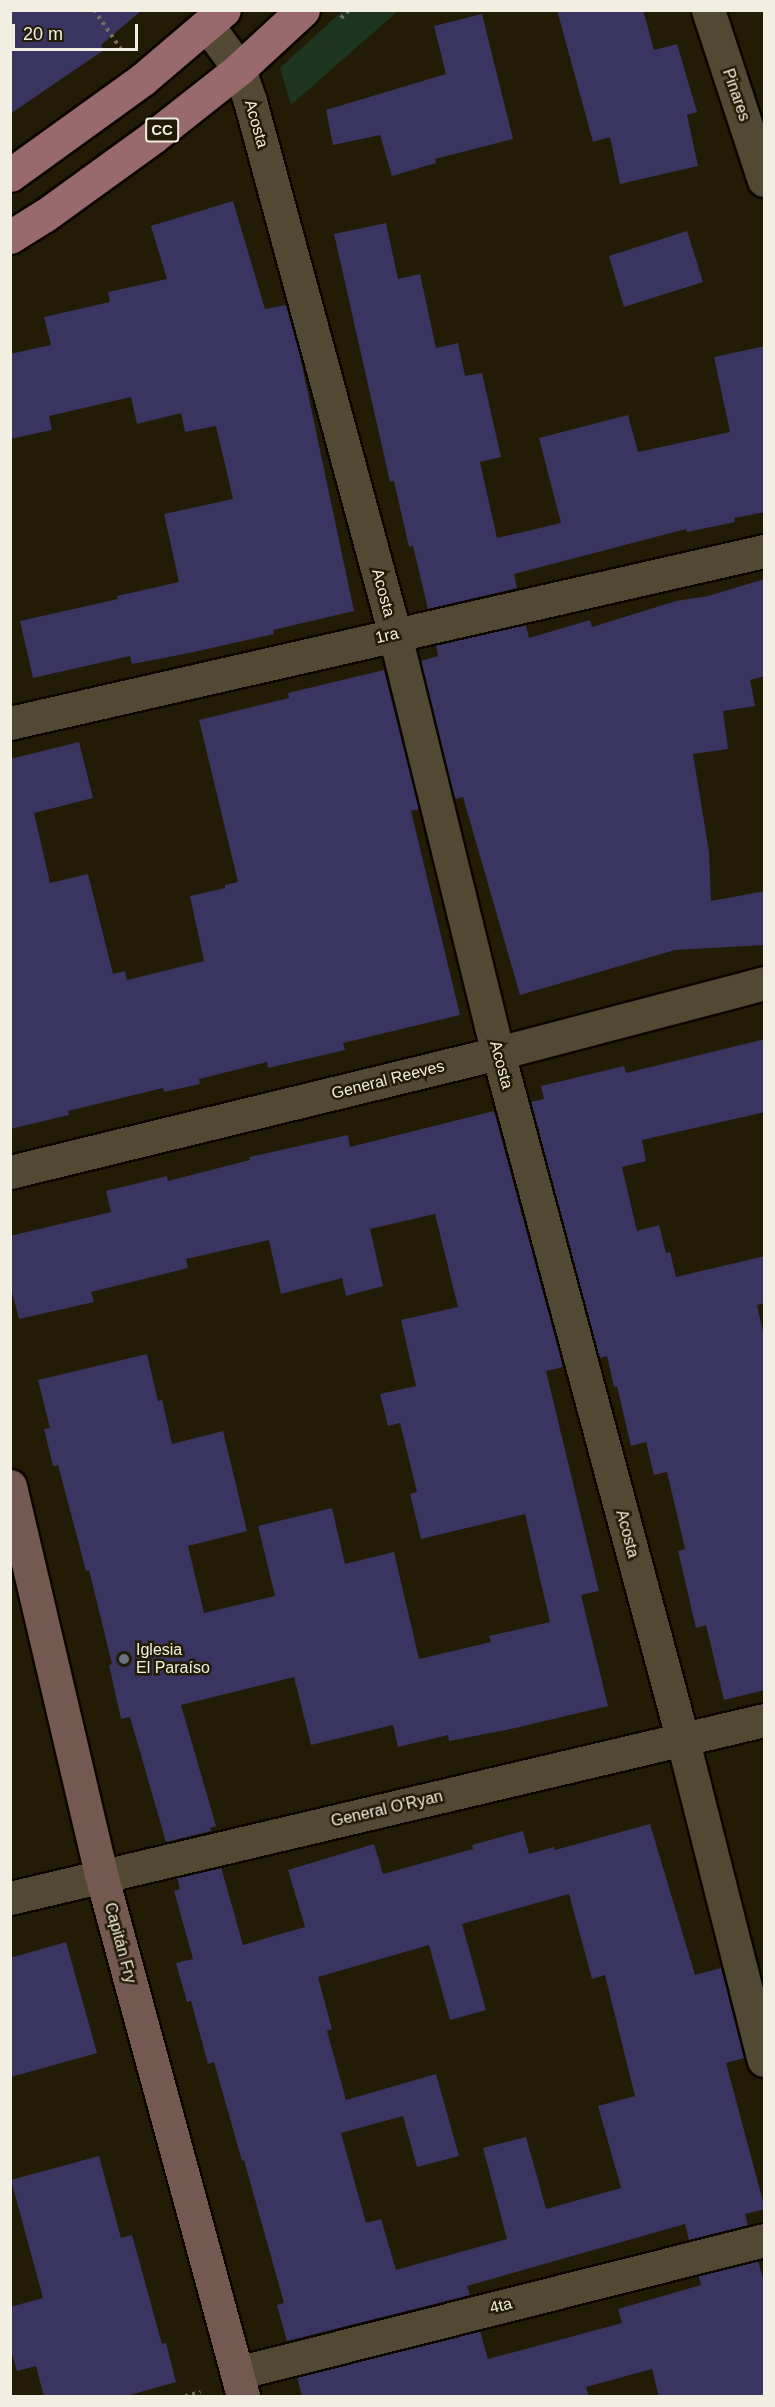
<!DOCTYPE html>
<meta charset="utf-8">
<style>
body{margin:0}
#map{position:relative;width:775px;height:2407px;overflow:hidden;background:#221b06;font-family:Helvetica,sans-serif}
div>[style]{position:absolute}
.green>*{inset:0;background:#1d3520}
.building>*{inset:0;background:#3a3461}
.path>*{height:4px;margin-top:-2px;transform-origin:0;background:repeating-linear-gradient(90deg,#746f5d 0 3px,transparent 0 7.5px)}
.roads{filter:drop-shadow(2px 0 #0b0600) drop-shadow(-2px 0 #0b0600) drop-shadow(0 2px #0b0600) drop-shadow(0 -2px #0b0600)}
.street>*{height:33px;margin:-16.5px;padding:0 16.5px;transform-origin:16.5px;border-radius:16.5px;background:#514933}
.secondary>*{height:33px;margin:-16.5px;padding:0 16.5px;transform-origin:16.5px;border-radius:16.5px;background:#745950}
.primary>*{height:33px;margin:-16.5px;padding:0 16.5px;transform-origin:16.5px;border-radius:16.5px;background:#98696d}
.dots>*{width:16px;height:16px;translate:-50% -50%;box-sizing:border-box;border:3px solid #221b06;border-radius:50%}
span{translate:-50% -50%;white-space:nowrap;text-align:center;line-height:1.15;-webkit-text-stroke:5px #221b06;paint-order:stroke}
.shield-label span{padding:2px 4px;background:#221b06;border:2px solid;border-radius:4px;-webkit-text-stroke-width:0}
.shield-label{font-size:15px;color:#f2eee1;font-weight:700}
.street-label{font-size:16px;color:#f2eee1}
.poi-label{font-size:16px;color:#f2eee1}
.left{translate:0 -50%;text-align:left}
.frame{position:absolute;inset:0;border:12px solid #f2eee1;pointer-events:none}
.scale{position:absolute;left:12px;top:24px;width:126px;height:27px;box-sizing:border-box;border:3px solid #f2eee1;border-top:0;padding-left:8px;font-size:18px;line-height:21px;white-space:nowrap;color:#f2eee1;-webkit-text-stroke:4px #221b06;paint-order:stroke}
</style>
<div id="map">
<div class="green">
<i style="clip-path:polygon(342px 11px,398px 11px,291px 105px,280px 68px)"></i>
</div>
<div class="building">
<i style="clip-path:polygon(10px 10px,142px 10px,101px 45px,104px 50px,10px 114px)"></i>
<i style="clip-path:polygon(557px 10px,643px 10px,654px 50px,677px 44px,697px 112px,687px 115px,698px 166px,620px 184px,610px 137px,593px 142px)"></i>
<i style="clip-path:polygon(482px 14px,513px 139px,435px 159px,436px 163px,392px 176px,380px 135px,333px 145px,326px 110px,446px 74px,434px 26px)"></i>
<i style="clip-path:polygon(233px 201px,265px 309px,286px 305px,300px 356px,354px 611px,273px 630px,274px 634px,194px 652px,132px 664px,130px 656px,33px 678px,20px 621px,118px 599px,117px 596px,179px 582px,164px 514px,233px 499px,216px 426px,185px 432px,181px 413px,137px 424px,131px 397px,49px 416px,52px 430px,10px 439px,10px 354px,51px 345px,44px 317px,110px 302px,108px 292px,167px 279px,151px 226px)"></i>
<i style="clip-path:polygon(386px 223px,398px 279px,420px 274px,436px 348px,458px 343px,465px 376px,482px 373px,501px 457px,480px 462px,497px 538px,561px 523px,539px 438px,628px 415px,638px 452px,730px 432px,714px 357px,765px 346px,765px 512px,734px 518px,735px 522px,687px 532px,686px 529px,514px 574px,517px 588px,428px 609px,413px 546px,409px 547px,394px 481px,390px 482px,334px 234px)"></i>
<i style="clip-path:polygon(687px 231px,703px 282px,624px 307px,609px 256px)"></i>
<i style="clip-path:polygon(765px 579px,765px 676px,750px 680px,755px 706px,723px 711px,728px 749px,693px 754px,709px 852px,711px 901px,765px 891px,765px 945px,675px 950px,520px 995px,463px 797px,455px 799px,421px 661px,438px 656px,436px 645px,526px 625px,529px 638px,590px 620px,592px 627px,676px 601px,708px 596px)"></i>
<i style="clip-path:polygon(384px 670px,419px 809px,411px 811px,460px 1015px,343px 1043px,345px 1050px,268px 1068px,267px 1062px,199px 1079px,200px 1084px,164px 1092px,163px 1088px,68px 1111px,69px 1115px,10px 1129px,10px 759px,79px 742px,93px 798px,34px 813px,50px 883px,88px 874px,113px 974px,125px 971px,127px 980px,204px 961px,190px 896px,225px 888px,225px 885px,238px 882px,199px 720px,289px 698px,288px 693px)"></i>
<i style="clip-path:polygon(765px 1039px,765px 1112px,642px 1140px,646px 1161px,622px 1167px,637px 1231px,659px 1225px,666px 1253px,670px 1252px,676px 1277px,765px 1256px,765px 1303px,757px 1305px,765px 1341px,765px 1690px,724px 1700px,706px 1625px,696px 1628px,678px 1551px,685px 1549px,667px 1472px,654px 1475px,646px 1442px,631px 1446px,617px 1386px,614px 1387px,607px 1356px,599px 1358px,531px 1102px,544px 1099px,541px 1086px,624px 1066px,626px 1073px)"></i>
<i style="clip-path:polygon(494px 1111px,563px 1367px,546px 1371px,599px 1591px,581px 1595px,608px 1706px,511px 1729px,449px 1741px,448px 1735px,398px 1747px,393px 1725px,311px 1745px,294px 1677px,181px 1705px,216px 1826px,210px 1828px,211px 1831px,166px 1842px,130px 1717px,121px 1719px,109px 1665px,112px 1664px,89px 1570px,86px 1571px,58px 1465px,53px 1466px,44px 1429px,50px 1428px,38px 1380px,147px 1354px,158px 1401px,162px 1400px,172px 1444px,223px 1431px,247px 1531px,188px 1546px,204px 1613px,275px 1596px,258px 1526px,332px 1508px,345px 1564px,394px 1552px,419px 1659px,491px 1642px,489px 1636px,550px 1622px,525px 1514px,421px 1539px,410px 1494px,417px 1492px,400px 1423px,388px 1426px,380px 1394px,416px 1386px,401px 1320px,458px 1307px,435px 1214px,370px 1229px,383px 1286px,346px 1296px,342px 1278px,281px 1294px,269px 1240px,186px 1259px,188px 1268px,91px 1292px,94px 1302px,19px 1319px,10px 1284px,10px 1236px,111px 1212px,106px 1191px,167px 1176px,168px 1181px,250px 1160px,249px 1157px,348px 1135px,350px 1147px)"></i>
<i style="clip-path:polygon(evenodd,650px 1824px,695px 1975px,721px 1968px,744px 2058px,726px 2063px,765px 2209px,745px 2214px,748px 2225px,689px 2240px,685px 2224px,467px 2286px,470px 2295px,287px 2341px,277px 2305px,284px 2303px,244px 2160px,242px 2161px,214px 2062px,208px 2064px,191px 2001px,187px 2002px,176px 1963px,193px 1959px,174px 1891px,180px 1889px,177px 1878px,221px 1867px,243px 1945px,305px 1927px,288px 1870px,374px 1844px,383px 1874px,473px 1849px,472px 1845px,523px 1831px,529px 1854px,554px 1847px,555px 1850px,650px 1824px,569px 1894px,592px 1979px,605px 1975px,635px 2096px,598px 2106px,621px 2188px,546px 2209px,526px 2137px,483px 2148px,507px 2239px,396px 2270px,381px 2219px,366px 2223px,341px 2133px,403px 2116px,417px 2167px,459px 2156px,436px 2074px,346px 2100px,327px 2031px,332px 2029px,318px 1977px,429px 1945px,450px 2020px,486px 2010px,462px 1924px,569px 1894px)"></i>
<i style="clip-path:polygon(66px 1942px,97px 2053px,11px 2077px,10px 1958px)"></i>
<i style="clip-path:polygon(99px 2156px,121px 2238px,132px 2235px,162px 2344px,166px 2343px,176px 2382px,123px 2397px,44px 2397px,36px 2366px,17px 2371px,10px 2346px,10px 2307px,43px 2298px,11px 2180px)"></i>
<i style="clip-path:polygon(758px 2261px,765px 2286px,765px 2397px,659px 2397px,652px 2369px,586px 2387px,589px 2397px,302px 2397px,297px 2377px,480px 2331px,488px 2359px,622px 2323px,618px 2309px,701px 2285px,699px 2276px)"></i>
</div>
<div class="path">
<i style="left:94px;top:10px;width:47px;rotate:55.3deg"></i>
<i style="left:341px;top:18px;width:11px;rotate:-45deg"></i>
<i style="left:185px;top:2396px;width:16px;rotate:-14deg"></i>
</div>
<div class="roads">
<div class="street">
<i style="left:708px;top:10px;width:179px;rotate:71.8deg"></i>
<i style="left:208px;top:26px;width:53px;rotate:54.2deg"></i>
<i style="left:239px;top:69px;width:34px;rotate:71deg"></i>
<i style="left:250px;top:101px;width:553px;rotate:74.81deg"></i>
<i style="left:395px;top:635px;width:431px;rotate:76.2deg"></i>
<i style="left:498px;top:1053px;width:712px;rotate:74.95deg"></i>
<i style="left:683px;top:1741px;width:329px;rotate:75.8deg"></i>
<i style="left:10px;top:723px;width:773px;rotate:-12.85deg"></i>
<i style="left:10px;top:1172px;width:502px;rotate:-13.7deg"></i>
<i style="left:498px;top:1053px;width:275px;rotate:-14.7deg"></i>
<i style="left:10px;top:1898px;width:775px;rotate:-13.28deg"></i>
<i style="left:237px;top:2373px;width:544px;rotate:-14.16deg"></i>
</div>
<div class="secondary">
<i style="left:10px;top:1486px;width:399px;rotate:76.8deg"></i>
<i style="left:101px;top:1874px;width:541px;rotate:74.78deg"></i>
</div>
<div class="primary">
<i style="left:10px;top:175px;width:164px;rotate:-35.8deg"></i>
<i style="left:143px;top:79px;width:106px;rotate:-40.4deg"></i>
<i style="left:10px;top:237px;width:40px;rotate:-32deg"></i>
<i style="left:44px;top:216px;width:135px;rotate:-35.9deg"></i>
<i style="left:153px;top:137px;width:110px;rotate:-38.3deg"></i>
<i style="left:239px;top:69px;width:87px;rotate:-42.7deg"></i>
</div>
</div>
<div class="dots">
<i style="left:124px;top:1659px;background:#6b7280"></i>
</div>
<div class="shield-label">
<span style="left:162px;top:130px">CC</span>
</div>
<div class="street-label">
<span style="left:736px;top:95px;rotate:71deg">Pinares</span>
<span style="left:256px;top:124px;rotate:74deg">Acosta</span>
<span style="left:383px;top:593px;rotate:75deg">Acosta</span>
<span style="left:387px;top:636px;rotate:-13deg">1ra</span>
<span style="left:501px;top:1065px;rotate:75deg">Acosta</span>
<span style="left:388px;top:1080px;rotate:-14deg">General Reeves</span>
<span style="left:627px;top:1534px;rotate:75deg">Acosta</span>
<span style="left:387px;top:1809px;rotate:-13deg">General O'Ryan</span>
<span style="left:120px;top:1943px;rotate:75deg">Capitán Fry</span>
<span style="left:501px;top:2306px;rotate:-14deg">4ta</span>
</div>
<div class="poi-label">
<span class="left" style="left:136px;top:1659px">Iglesia<br>El Paraíso</span>
</div>
<div class="frame"></div>
<div class="scale">20 m</div>
</div>
